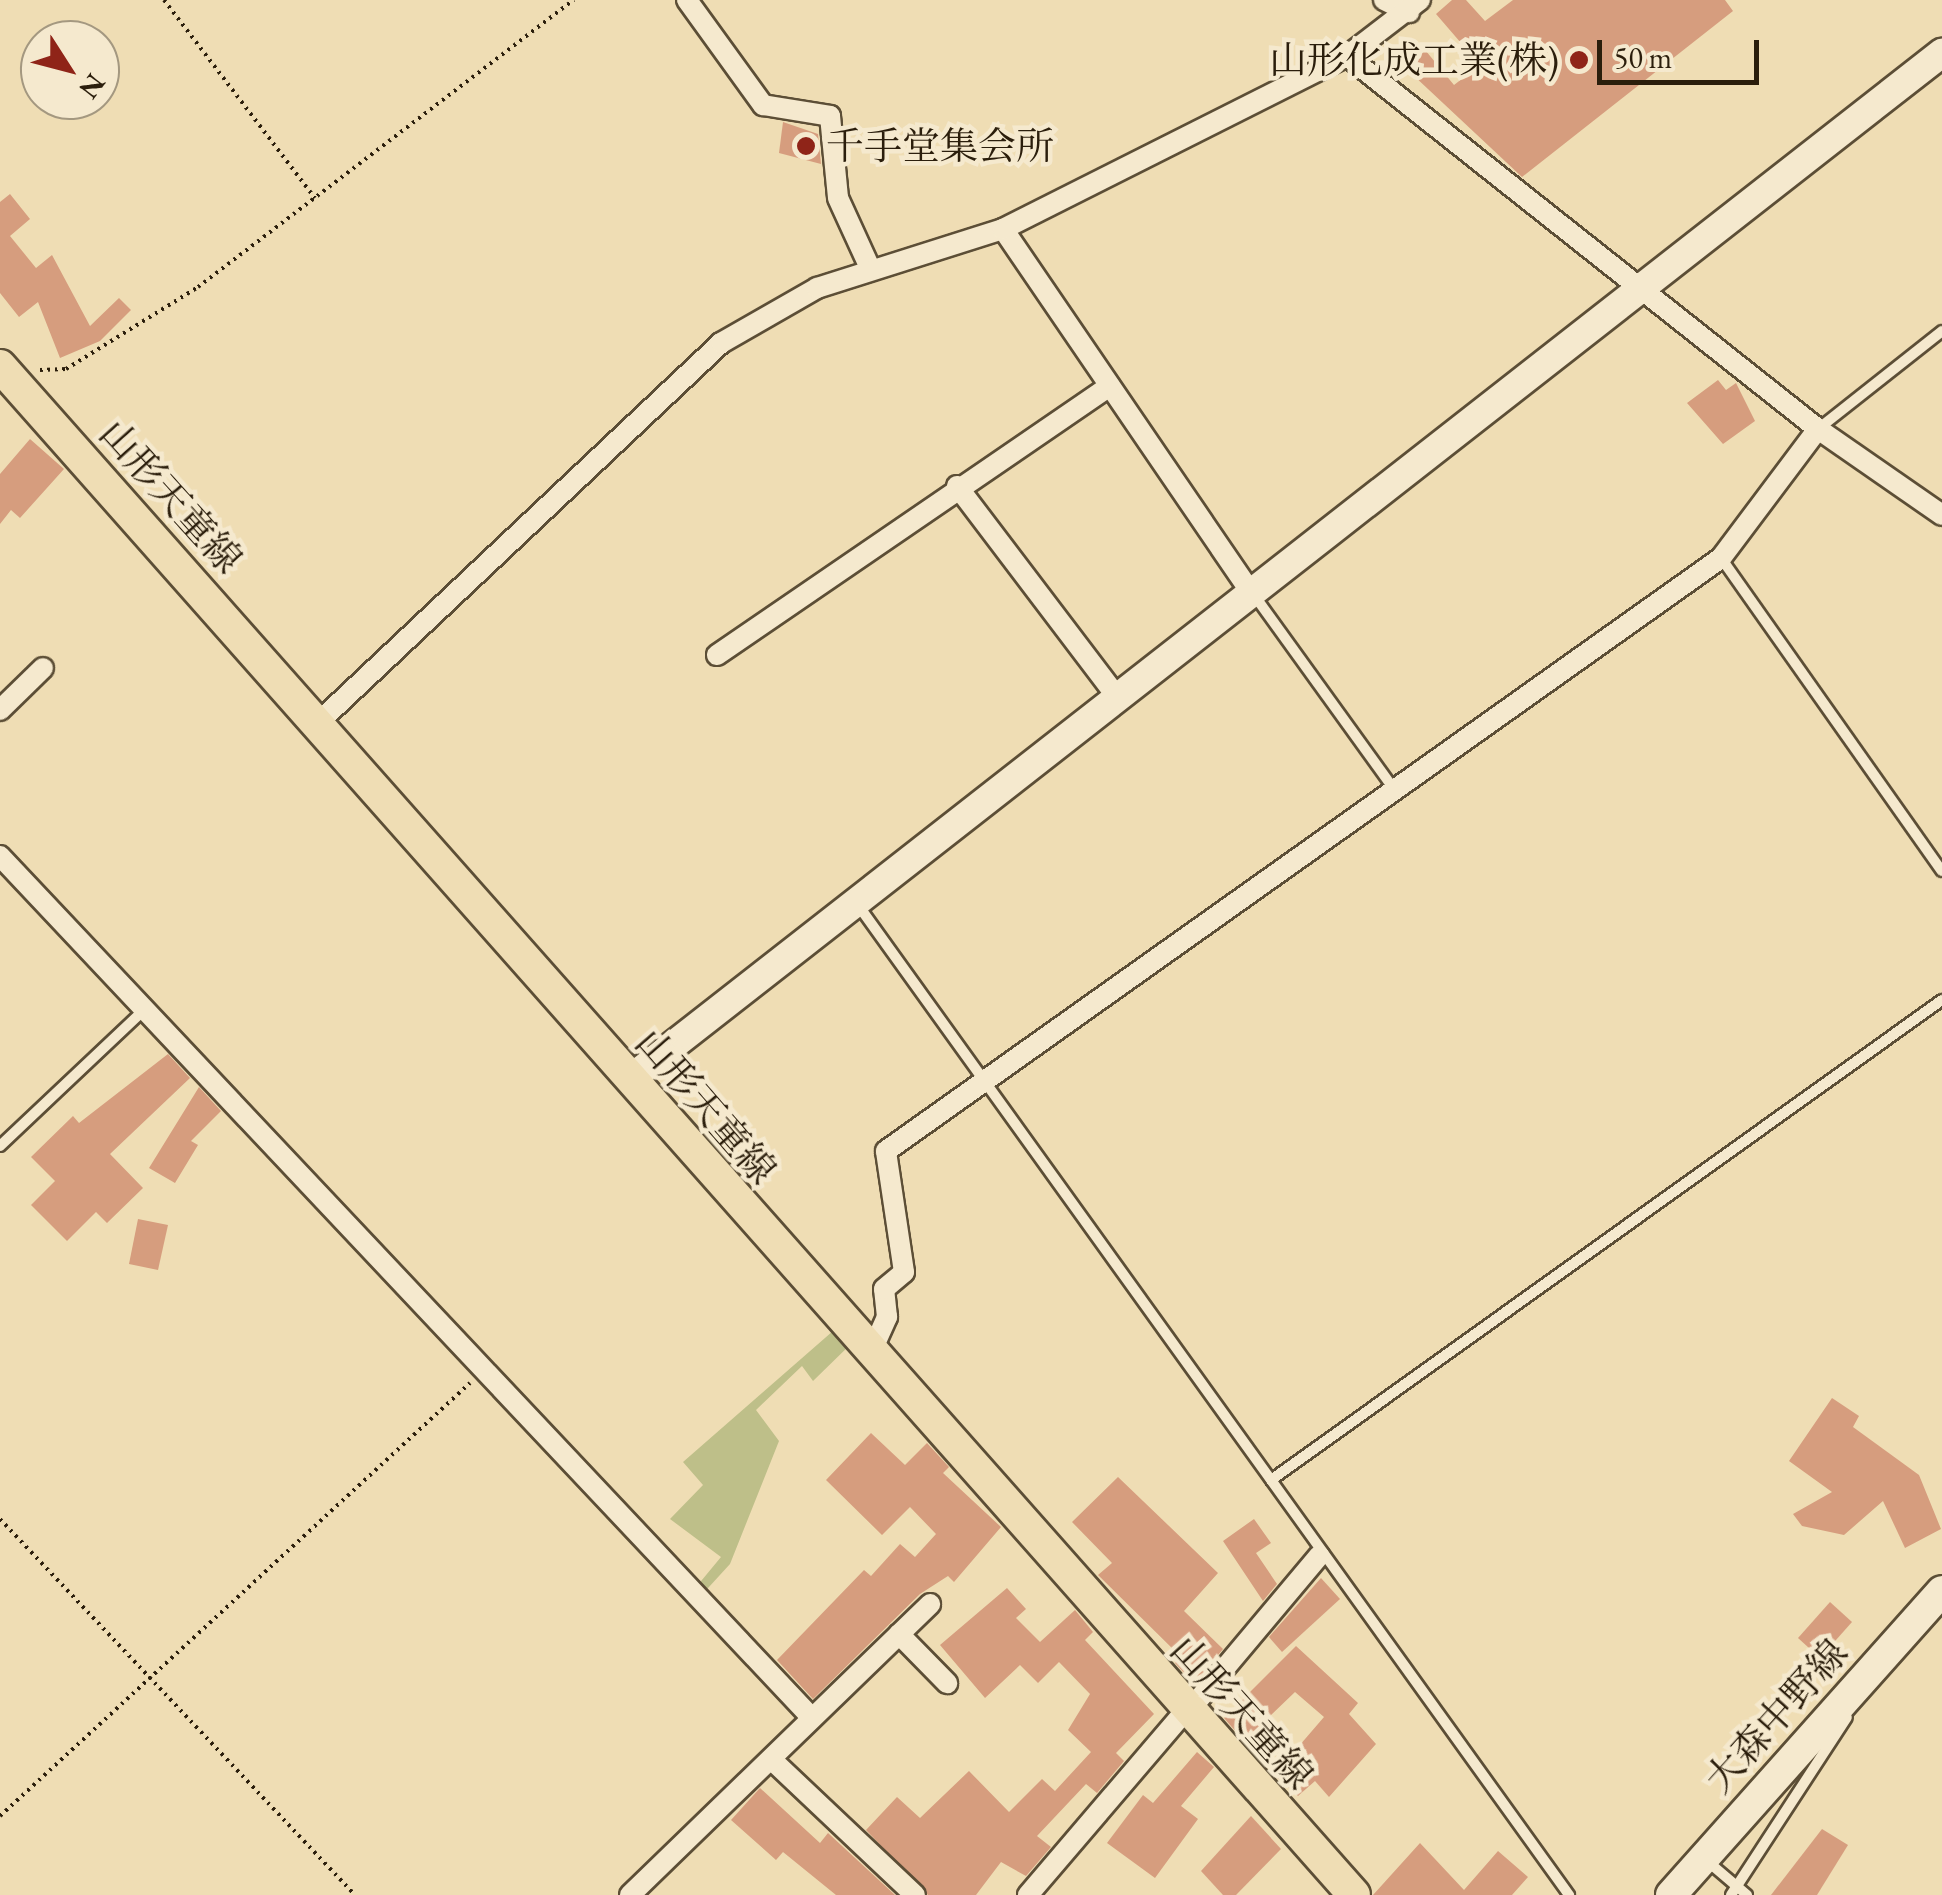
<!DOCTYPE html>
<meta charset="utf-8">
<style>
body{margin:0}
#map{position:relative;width:1942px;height:1895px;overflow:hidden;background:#efddb4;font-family:"EB Garamond","Noto Serif JP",serif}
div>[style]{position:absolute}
.green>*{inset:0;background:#bebf89}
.building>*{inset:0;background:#d69d7e}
.path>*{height:4px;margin-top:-2px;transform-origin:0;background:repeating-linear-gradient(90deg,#2b1e0c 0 2.5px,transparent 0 7.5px)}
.roads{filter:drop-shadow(2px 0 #5c4e36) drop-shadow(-2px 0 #5c4e36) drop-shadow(0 2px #5c4e36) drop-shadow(0 -2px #5c4e36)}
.service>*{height:10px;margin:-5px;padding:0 5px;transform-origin:5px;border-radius:5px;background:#f5e9ce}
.minor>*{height:20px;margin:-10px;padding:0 10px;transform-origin:10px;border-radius:10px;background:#f5e9ce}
.tertiary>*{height:28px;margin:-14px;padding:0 14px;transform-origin:14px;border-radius:14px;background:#f5e9ce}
.secondary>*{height:30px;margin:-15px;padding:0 15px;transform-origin:15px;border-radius:15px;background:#f5e9ce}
.primary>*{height:32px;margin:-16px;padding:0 16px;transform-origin:16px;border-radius:16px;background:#efddb4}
.dots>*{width:28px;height:28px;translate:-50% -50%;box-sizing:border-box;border:5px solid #f5e9ce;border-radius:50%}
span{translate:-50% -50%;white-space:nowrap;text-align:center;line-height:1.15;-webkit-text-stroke:9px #f5e9ce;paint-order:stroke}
.poi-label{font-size:38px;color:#2b1e0c}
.right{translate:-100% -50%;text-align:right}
.left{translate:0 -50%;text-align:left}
.street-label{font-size:38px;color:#2b1e0c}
.north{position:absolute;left:20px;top:20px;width:100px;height:100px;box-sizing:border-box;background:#f5e9ce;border:2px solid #a49880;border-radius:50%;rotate:126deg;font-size:28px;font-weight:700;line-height:40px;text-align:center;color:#2b1e0c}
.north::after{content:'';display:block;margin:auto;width:35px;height:45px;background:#8f2418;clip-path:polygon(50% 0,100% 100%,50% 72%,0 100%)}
.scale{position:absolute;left:1597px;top:40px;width:162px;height:45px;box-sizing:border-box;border:5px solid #2b1e0c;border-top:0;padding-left:12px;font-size:30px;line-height:35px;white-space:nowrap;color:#2b1e0c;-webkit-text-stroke:8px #f5e9ce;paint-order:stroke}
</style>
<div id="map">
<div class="green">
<i style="clip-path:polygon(841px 1324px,855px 1340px,813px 1381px,802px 1366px,756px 1410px,779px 1441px,730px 1564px,698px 1599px,692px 1592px,721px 1557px,670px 1519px,703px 1485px,683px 1462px)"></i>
</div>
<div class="building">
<i style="clip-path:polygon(1452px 0,1466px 0,1485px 21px,1513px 0,1725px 0,1733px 11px,1522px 177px,1397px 60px,1421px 45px,1454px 85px,1480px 65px,1436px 14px)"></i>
<i style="clip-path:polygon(783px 122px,818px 134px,821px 164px,779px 153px)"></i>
<i style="clip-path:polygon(10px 194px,30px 219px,10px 236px,36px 268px,52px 255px,90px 326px,119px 298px,131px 310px,100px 341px,60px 358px,38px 302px,19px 317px,0 293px,0 202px)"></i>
<i style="clip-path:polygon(1718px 380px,1726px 390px,1736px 383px,1755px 421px,1723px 444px,1687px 403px)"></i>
<i style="clip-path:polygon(30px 439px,64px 469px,20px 518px,11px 510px,0 524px,0 474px)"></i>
<i style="clip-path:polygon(168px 1054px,190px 1078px,110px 1154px,143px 1188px,107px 1223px,96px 1212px,67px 1241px,31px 1205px,55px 1181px,31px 1157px,73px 1116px,79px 1123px)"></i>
<i style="clip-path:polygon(199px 1087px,221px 1111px,191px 1141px,198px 1145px,175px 1183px,149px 1168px)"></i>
<i style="clip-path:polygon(138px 1219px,168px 1225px,158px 1270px,129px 1264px)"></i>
<i style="clip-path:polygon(1832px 1398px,1859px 1416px,1853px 1427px,1919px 1475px,1941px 1529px,1905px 1548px,1883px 1501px,1844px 1535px,1802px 1526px,1793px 1514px,1832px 1492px,1789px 1461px)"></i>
<i style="clip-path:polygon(871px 1433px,905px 1465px,927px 1443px,949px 1467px,943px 1473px,1001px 1527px,954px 1582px,948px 1576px,920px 1594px,813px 1699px,777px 1660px,864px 1570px,871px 1576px,900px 1544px,915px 1557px,936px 1534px,910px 1507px,882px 1535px,826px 1480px)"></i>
<i style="clip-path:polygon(1118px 1477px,1218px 1573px,1184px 1611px,1223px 1649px,1194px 1684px,1175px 1663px,1181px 1657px,1098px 1575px,1112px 1563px,1072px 1522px)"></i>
<i style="clip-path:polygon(1254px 1519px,1271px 1543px,1256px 1553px,1277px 1584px,1263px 1601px,1223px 1541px)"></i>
<i style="clip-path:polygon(1321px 1578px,1340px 1599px,1282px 1652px,1269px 1637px)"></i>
<i style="clip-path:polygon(1007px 1588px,1026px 1609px,1016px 1618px,1040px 1642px,1075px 1610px,1093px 1632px,1085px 1640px,1154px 1714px,1116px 1753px,1124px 1761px,1097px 1793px,1086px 1784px,1037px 1836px,1051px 1847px,1026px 1876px,1001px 1862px,976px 1895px,928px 1895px,866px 1830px,897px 1797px,920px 1818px,969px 1771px,1009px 1812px,1042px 1779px,1055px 1791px,1091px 1752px,1068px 1730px,1090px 1694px,1059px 1662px,1038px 1683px,1020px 1665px,985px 1698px,940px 1645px)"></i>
<i style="clip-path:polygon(1830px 1602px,1852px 1622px,1820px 1658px,1798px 1638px)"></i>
<i style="clip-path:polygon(1296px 1646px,1358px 1703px,1349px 1714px,1376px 1744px,1329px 1797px,1315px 1781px,1298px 1796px,1274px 1775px,1324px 1717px,1295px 1692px,1244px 1741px,1224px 1718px)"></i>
<i style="clip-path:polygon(1197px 1752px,1214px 1767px,1181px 1806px,1198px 1819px,1155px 1878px,1107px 1843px,1143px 1795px,1153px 1803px)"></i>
<i style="clip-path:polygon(760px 1788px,820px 1843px,828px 1833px,895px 1895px,836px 1895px,783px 1852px,776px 1860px,731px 1820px)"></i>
<i style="clip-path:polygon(1251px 1816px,1281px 1849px,1236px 1895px,1223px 1895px,1201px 1871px)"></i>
<i style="clip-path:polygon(1822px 1829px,1848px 1845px,1817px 1895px,1771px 1895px)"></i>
<i style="clip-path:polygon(1420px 1843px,1464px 1890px,1498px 1851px,1528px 1877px,1512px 1895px,1373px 1895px)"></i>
</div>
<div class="path">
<i style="left:164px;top:0;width:249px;rotate:52.7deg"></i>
<i style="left:40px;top:370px;width:26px;rotate:-2deg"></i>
<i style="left:66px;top:369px;width:155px;rotate:-31.8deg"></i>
<i style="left:198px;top:287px;width:473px;rotate:-37.4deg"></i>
<i style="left:0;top:1519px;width:517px;rotate:46.65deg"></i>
<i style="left:0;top:1816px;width:639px;rotate:-42.65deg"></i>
</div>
<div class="roads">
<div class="service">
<i style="left:1818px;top:429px;width:158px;rotate:-38.3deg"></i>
<i style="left:1721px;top:558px;width:383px;rotate:54.8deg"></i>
<i style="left:1254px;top:595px;width:239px;rotate:54.2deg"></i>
<i style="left:858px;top:905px;width:1219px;rotate:54.31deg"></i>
<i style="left:0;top:1146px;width:199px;rotate:-43.4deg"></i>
<i style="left:1271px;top:1480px;width:825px;rotate:-35.58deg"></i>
<i style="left:1706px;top:1860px;width:54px;rotate:40.5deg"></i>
<i style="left:1731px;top:1895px;width:212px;rotate:-56.9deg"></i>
</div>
<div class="minor">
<i style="left:687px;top:0;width:130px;rotate:54.1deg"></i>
<i style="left:763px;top:105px;width:68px;rotate:9.3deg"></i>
<i style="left:830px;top:116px;width:82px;rotate:84.4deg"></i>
<i style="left:838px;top:198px;width:79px;rotate:65.4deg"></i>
<i style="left:1384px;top:0;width:28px;rotate:26deg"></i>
<i style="left:1347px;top:56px;width:601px;rotate:38.38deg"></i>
<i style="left:1818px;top:429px;width:151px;rotate:34.7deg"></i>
<i style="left:1003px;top:229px;width:443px;rotate:55.7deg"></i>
<i style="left:957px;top:486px;width:266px;rotate:52.8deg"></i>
<i style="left:717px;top:655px;width:476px;rotate:-34.4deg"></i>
<i style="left:0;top:710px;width:60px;rotate:-44.3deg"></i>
<i style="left:321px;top:720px;width:550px;rotate:-43.3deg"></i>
<i style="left:721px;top:343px;width:111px;rotate:-29.8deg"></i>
<i style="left:817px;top:288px;width:195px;rotate:-17.6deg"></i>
<i style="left:1003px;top:229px;width:385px;rotate:-26.7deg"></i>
<i style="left:1347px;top:56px;width:92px;rotate:-37.5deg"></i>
<i style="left:0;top:856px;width:1184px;rotate:46.71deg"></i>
<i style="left:870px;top:1355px;width:42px;rotate:-65.9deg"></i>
<i style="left:887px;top:1317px;width:28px;rotate:-96deg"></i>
<i style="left:884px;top:1289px;width:26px;rotate:-40deg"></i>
<i style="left:904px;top:1272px;width:122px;rotate:-98.5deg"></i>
<i style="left:886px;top:1151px;width:1024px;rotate:-35.38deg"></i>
<i style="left:1721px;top:558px;width:161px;rotate:-53.1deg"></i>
<i style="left:899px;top:1634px;width:69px;rotate:45.6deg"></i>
<i style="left:1188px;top:1712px;width:204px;rotate:-50deg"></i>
<i style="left:771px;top:1759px;width:198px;rotate:43.4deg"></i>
<i style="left:630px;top:1895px;width:418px;rotate:-44.1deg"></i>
<i style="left:1028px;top:1895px;width:243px;rotate:-49.5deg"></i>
</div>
<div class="tertiary">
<i style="left:630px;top:1079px;width:1666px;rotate:-38.03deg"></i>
</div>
<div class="secondary">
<i style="left:1671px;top:1895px;width:407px;rotate:-48.3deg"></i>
</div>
<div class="primary">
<i style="left:0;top:366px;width:2042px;rotate:48.47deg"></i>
</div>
</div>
<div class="dots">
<i style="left:1579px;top:60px;background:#8f2418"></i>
<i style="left:806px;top:146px;background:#8f2418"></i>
</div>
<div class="poi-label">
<span class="right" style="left:1559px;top:60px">山形化成工業(株)</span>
<span class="left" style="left:826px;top:146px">千手堂集会所</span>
</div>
<div class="street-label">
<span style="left:171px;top:496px;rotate:48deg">山形天童線</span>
<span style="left:706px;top:1106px;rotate:49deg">山形天童線</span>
<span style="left:1242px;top:1712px;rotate:48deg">山形天童線</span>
<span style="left:1776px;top:1716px;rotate:-48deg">大森中野線</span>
</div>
<div class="north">N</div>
<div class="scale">50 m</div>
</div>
